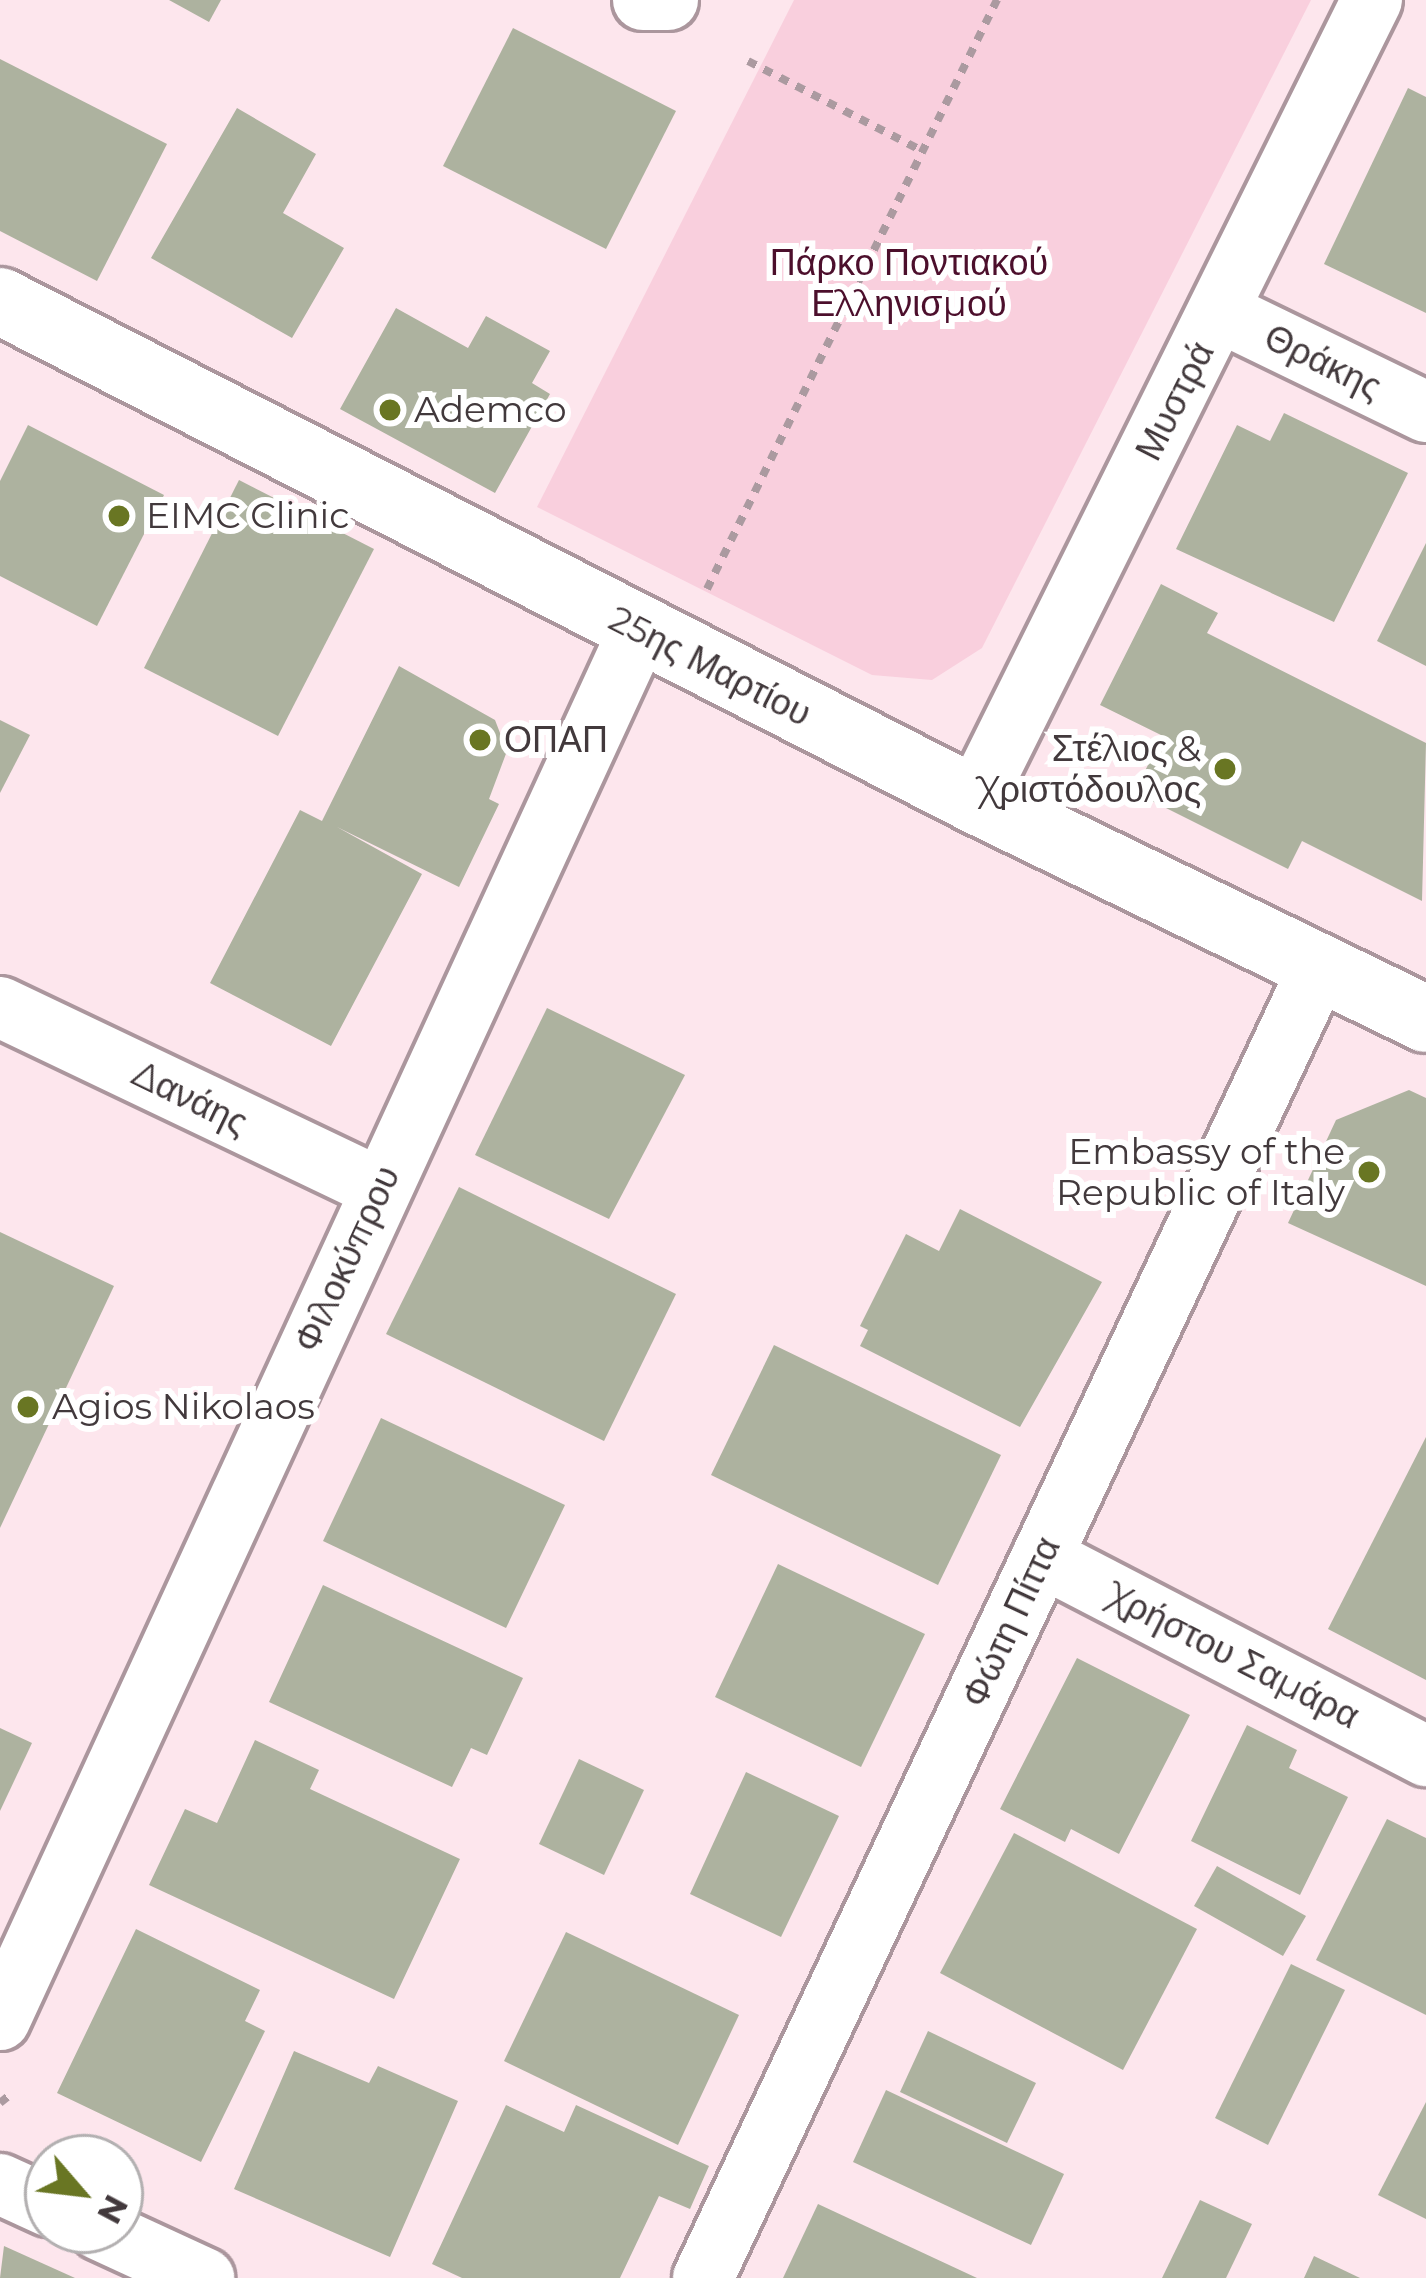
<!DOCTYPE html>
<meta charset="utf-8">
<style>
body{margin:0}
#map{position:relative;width:1426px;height:2278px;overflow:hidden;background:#fde6ed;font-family:Montserrat,sans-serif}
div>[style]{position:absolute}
.green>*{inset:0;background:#f9cfdd}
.building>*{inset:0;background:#adb29f}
.path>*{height:8px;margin-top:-4px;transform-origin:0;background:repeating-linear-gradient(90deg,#ab9aa0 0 9px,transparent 0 18px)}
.roads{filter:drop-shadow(3px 0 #ab969d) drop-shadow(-3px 0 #ab969d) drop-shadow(0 3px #ab969d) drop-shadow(0 -3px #ab969d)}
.minor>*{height:60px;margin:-30px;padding:0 30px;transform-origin:30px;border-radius:30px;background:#fff}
.tertiary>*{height:66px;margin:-33px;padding:0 33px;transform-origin:33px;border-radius:33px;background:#fff}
.dots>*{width:33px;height:33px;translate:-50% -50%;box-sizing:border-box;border:6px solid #fff;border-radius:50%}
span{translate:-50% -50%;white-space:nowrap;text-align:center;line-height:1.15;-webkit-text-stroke:12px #fff;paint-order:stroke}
.park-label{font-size:36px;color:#4c0f2c}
.street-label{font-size:36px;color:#42393c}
.poi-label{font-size:36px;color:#42393c}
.left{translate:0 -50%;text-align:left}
.right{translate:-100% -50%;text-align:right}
.north{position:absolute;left:24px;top:2134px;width:120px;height:120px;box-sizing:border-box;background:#fff;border:3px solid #b3b0b1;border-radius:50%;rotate:118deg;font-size:33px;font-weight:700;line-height:48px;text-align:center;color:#42393c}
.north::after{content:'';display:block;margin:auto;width:42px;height:54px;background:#697623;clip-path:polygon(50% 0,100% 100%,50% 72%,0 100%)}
</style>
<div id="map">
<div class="green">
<i style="clip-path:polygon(794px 0,1311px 0,982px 648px,932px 680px,872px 675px,537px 507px)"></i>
</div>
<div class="building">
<i style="clip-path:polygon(169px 0,221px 0,209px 22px)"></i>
<i style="clip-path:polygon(513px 28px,676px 111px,606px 249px,443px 166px)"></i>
<i style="clip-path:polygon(0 59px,167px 144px,97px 281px,0 231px)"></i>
<i style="clip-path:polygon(1408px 88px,1426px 97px,1426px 313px,1324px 264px)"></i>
<i style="clip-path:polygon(237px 108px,316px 154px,283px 213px,344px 248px,292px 338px,151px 258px)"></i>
<i style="clip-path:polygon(396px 308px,468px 348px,486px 316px,550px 351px,532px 383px,550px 394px,495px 493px,340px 409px)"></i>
<i style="clip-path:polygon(1284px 413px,1408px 473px,1334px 622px,1176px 549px,1237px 425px,1270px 441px)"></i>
<i style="clip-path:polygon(28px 425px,164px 495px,97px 626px,0 576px,0 481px)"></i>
<i style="clip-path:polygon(239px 480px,374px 549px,278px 736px,144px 668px)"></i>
<i style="clip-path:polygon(1426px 543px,1426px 666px,1377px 641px)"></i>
<i style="clip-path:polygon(1161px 584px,1218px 613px,1207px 633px,1426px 743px,1422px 901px,1302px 841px,1288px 869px,1134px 792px,1163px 736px,1100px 705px)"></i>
<i style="clip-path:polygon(399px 666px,495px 720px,507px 751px,489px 799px,499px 804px,459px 887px,337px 827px,422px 874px,331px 1046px,210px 983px,300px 810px,322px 821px)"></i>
<i style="clip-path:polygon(0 720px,30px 735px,0 793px)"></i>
<i style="clip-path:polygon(547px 1008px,685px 1075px,609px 1219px,475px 1155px)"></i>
<i style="clip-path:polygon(1409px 1090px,1426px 1098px,1426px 1286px,1288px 1223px,1336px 1120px)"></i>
<i style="clip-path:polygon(459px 1187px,676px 1294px,604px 1441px,386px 1334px)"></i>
<i style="clip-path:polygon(960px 1209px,1102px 1282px,1020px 1427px,860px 1346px,868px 1330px,860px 1326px,906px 1234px,939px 1251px)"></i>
<i style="clip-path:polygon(0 1232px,114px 1286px,0 1528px)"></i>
<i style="clip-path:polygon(774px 1345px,1001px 1455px,938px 1585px,711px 1475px)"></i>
<i style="clip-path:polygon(381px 1418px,565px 1505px,506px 1628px,323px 1541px)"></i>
<i style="clip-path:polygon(1426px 1437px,1426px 1680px,1328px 1629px)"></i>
<i style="clip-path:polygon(778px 1564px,925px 1634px,861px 1767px,715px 1697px)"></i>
<i style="clip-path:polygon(323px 1585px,523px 1678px,487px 1755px,471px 1748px,452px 1787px,269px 1702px)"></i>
<i style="clip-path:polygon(1077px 1658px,1190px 1715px,1119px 1854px,1071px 1829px,1065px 1842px,1000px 1809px)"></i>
<i style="clip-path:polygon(1247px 1725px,1297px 1750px,1289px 1768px,1348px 1797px,1300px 1895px,1191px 1841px)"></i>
<i style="clip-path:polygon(0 1728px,32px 1743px,0 1811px)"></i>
<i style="clip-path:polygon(255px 1740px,319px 1770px,310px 1789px,460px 1859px,394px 1999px,149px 1885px,185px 1809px,217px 1823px)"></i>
<i style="clip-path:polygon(579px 1759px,644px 1790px,604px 1875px,539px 1844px)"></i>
<i style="clip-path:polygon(746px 1772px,839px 1816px,781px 1937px,690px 1894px)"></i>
<i style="clip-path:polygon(1387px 1819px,1426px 1838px,1426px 2015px,1316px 1960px)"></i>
<i style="clip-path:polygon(1014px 1833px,1197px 1929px,1123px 2070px,940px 1973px)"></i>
<i style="clip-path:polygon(1217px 1866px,1306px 1916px,1283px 1956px,1194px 1906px)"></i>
<i style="clip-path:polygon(136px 1929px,260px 1990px,245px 2021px,265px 2031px,201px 2162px,57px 2093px)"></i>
<i style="clip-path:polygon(566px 1932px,739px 2015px,678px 2145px,504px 2061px)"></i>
<i style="clip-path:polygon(1291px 1964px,1345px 1990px,1268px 2145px,1215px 2118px)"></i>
<i style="clip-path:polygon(928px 2031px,1036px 2083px,1007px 2143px,900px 2092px)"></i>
<i style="clip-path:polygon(294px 2051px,369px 2083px,378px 2066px,458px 2101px,390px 2257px,234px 2189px)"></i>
<i style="clip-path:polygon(886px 2090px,1064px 2174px,1031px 2245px,853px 2162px)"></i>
<i style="clip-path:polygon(1426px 2102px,1426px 2219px,1378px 2195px)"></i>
<i style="clip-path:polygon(506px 2105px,564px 2132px,576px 2105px,709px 2166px,690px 2209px,659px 2196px,620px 2278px,462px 2278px,432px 2264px)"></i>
<i style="clip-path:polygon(1200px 2200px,1252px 2224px,1226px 2278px,1162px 2278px)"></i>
<i style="clip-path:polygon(818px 2204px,977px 2278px,783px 2278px)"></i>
<i style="clip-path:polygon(4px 2246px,75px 2278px,0 2278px)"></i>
<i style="clip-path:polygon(1314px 2256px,1360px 2278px,1304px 2278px)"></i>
</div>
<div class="path">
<i style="left:748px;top:61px;width:196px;rotate:27.3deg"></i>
<i style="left:707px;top:589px;width:657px;rotate:-63.79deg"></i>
<i style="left:0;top:2103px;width:14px;rotate:-39deg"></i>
</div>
<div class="roads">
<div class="minor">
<i style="left:643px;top:0;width:25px"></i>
<i style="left:1220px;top:312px;width:229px;rotate:25.9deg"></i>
<i style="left:975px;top:800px;width:893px;rotate:-63.61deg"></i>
<i style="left:0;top:1007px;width:420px;rotate:25.5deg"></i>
<i style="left:1042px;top:1557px;width:433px;rotate:27.4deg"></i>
<i style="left:0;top:2020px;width:1530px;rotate:-65.31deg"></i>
<i style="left:0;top:2184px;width:53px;rotate:24.6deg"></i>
<i style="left:100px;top:2230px;width:115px;rotate:24.8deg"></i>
<i style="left:703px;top:2278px;width:1449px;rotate:-64.83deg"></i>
</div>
<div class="tertiary">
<i style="left:0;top:301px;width:1095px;rotate:27.1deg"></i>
<i style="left:975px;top:800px;width:501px;rotate:25.9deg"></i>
</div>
</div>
<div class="dots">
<i style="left:390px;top:410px;background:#697623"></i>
<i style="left:119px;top:516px;background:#697623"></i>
<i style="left:480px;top:740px;background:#697623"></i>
<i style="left:1225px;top:769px;background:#697623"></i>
<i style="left:1369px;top:1172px;background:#697623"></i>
<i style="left:28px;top:1407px;background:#697623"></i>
</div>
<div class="park-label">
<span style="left:909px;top:283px">Πάρκο Ποντιακού<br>Ελληνισμού</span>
</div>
<div class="street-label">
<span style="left:1323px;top:362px;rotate:26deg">Θράκης</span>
<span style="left:1175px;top:401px;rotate:-63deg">Μυστρά</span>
<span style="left:710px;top:666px;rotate:27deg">25ης Μαρτίου</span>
<span style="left:190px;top:1098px;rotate:26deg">Δανάης</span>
<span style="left:347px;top:1259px;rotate:-65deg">Φιλοκύπρου</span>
<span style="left:1011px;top:1622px;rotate:-65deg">Φώτη Πίττα</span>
<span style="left:1234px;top:1656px;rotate:27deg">Χρήστου Σαμάρα</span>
</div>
<div class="poi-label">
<span class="left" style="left:414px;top:410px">Ademco</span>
<span class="left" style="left:146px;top:516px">EIMC Clinic</span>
<span class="left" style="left:504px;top:740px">ΟΠΑΠ</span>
<span class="right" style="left:1201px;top:769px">Στέλιος &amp;<br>Χριστόδουλος</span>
<span class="right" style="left:1345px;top:1172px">Embassy of the<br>Republic of Italy</span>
<span class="left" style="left:52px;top:1407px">Agios Nikolaos</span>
</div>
<div class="north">N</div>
</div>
